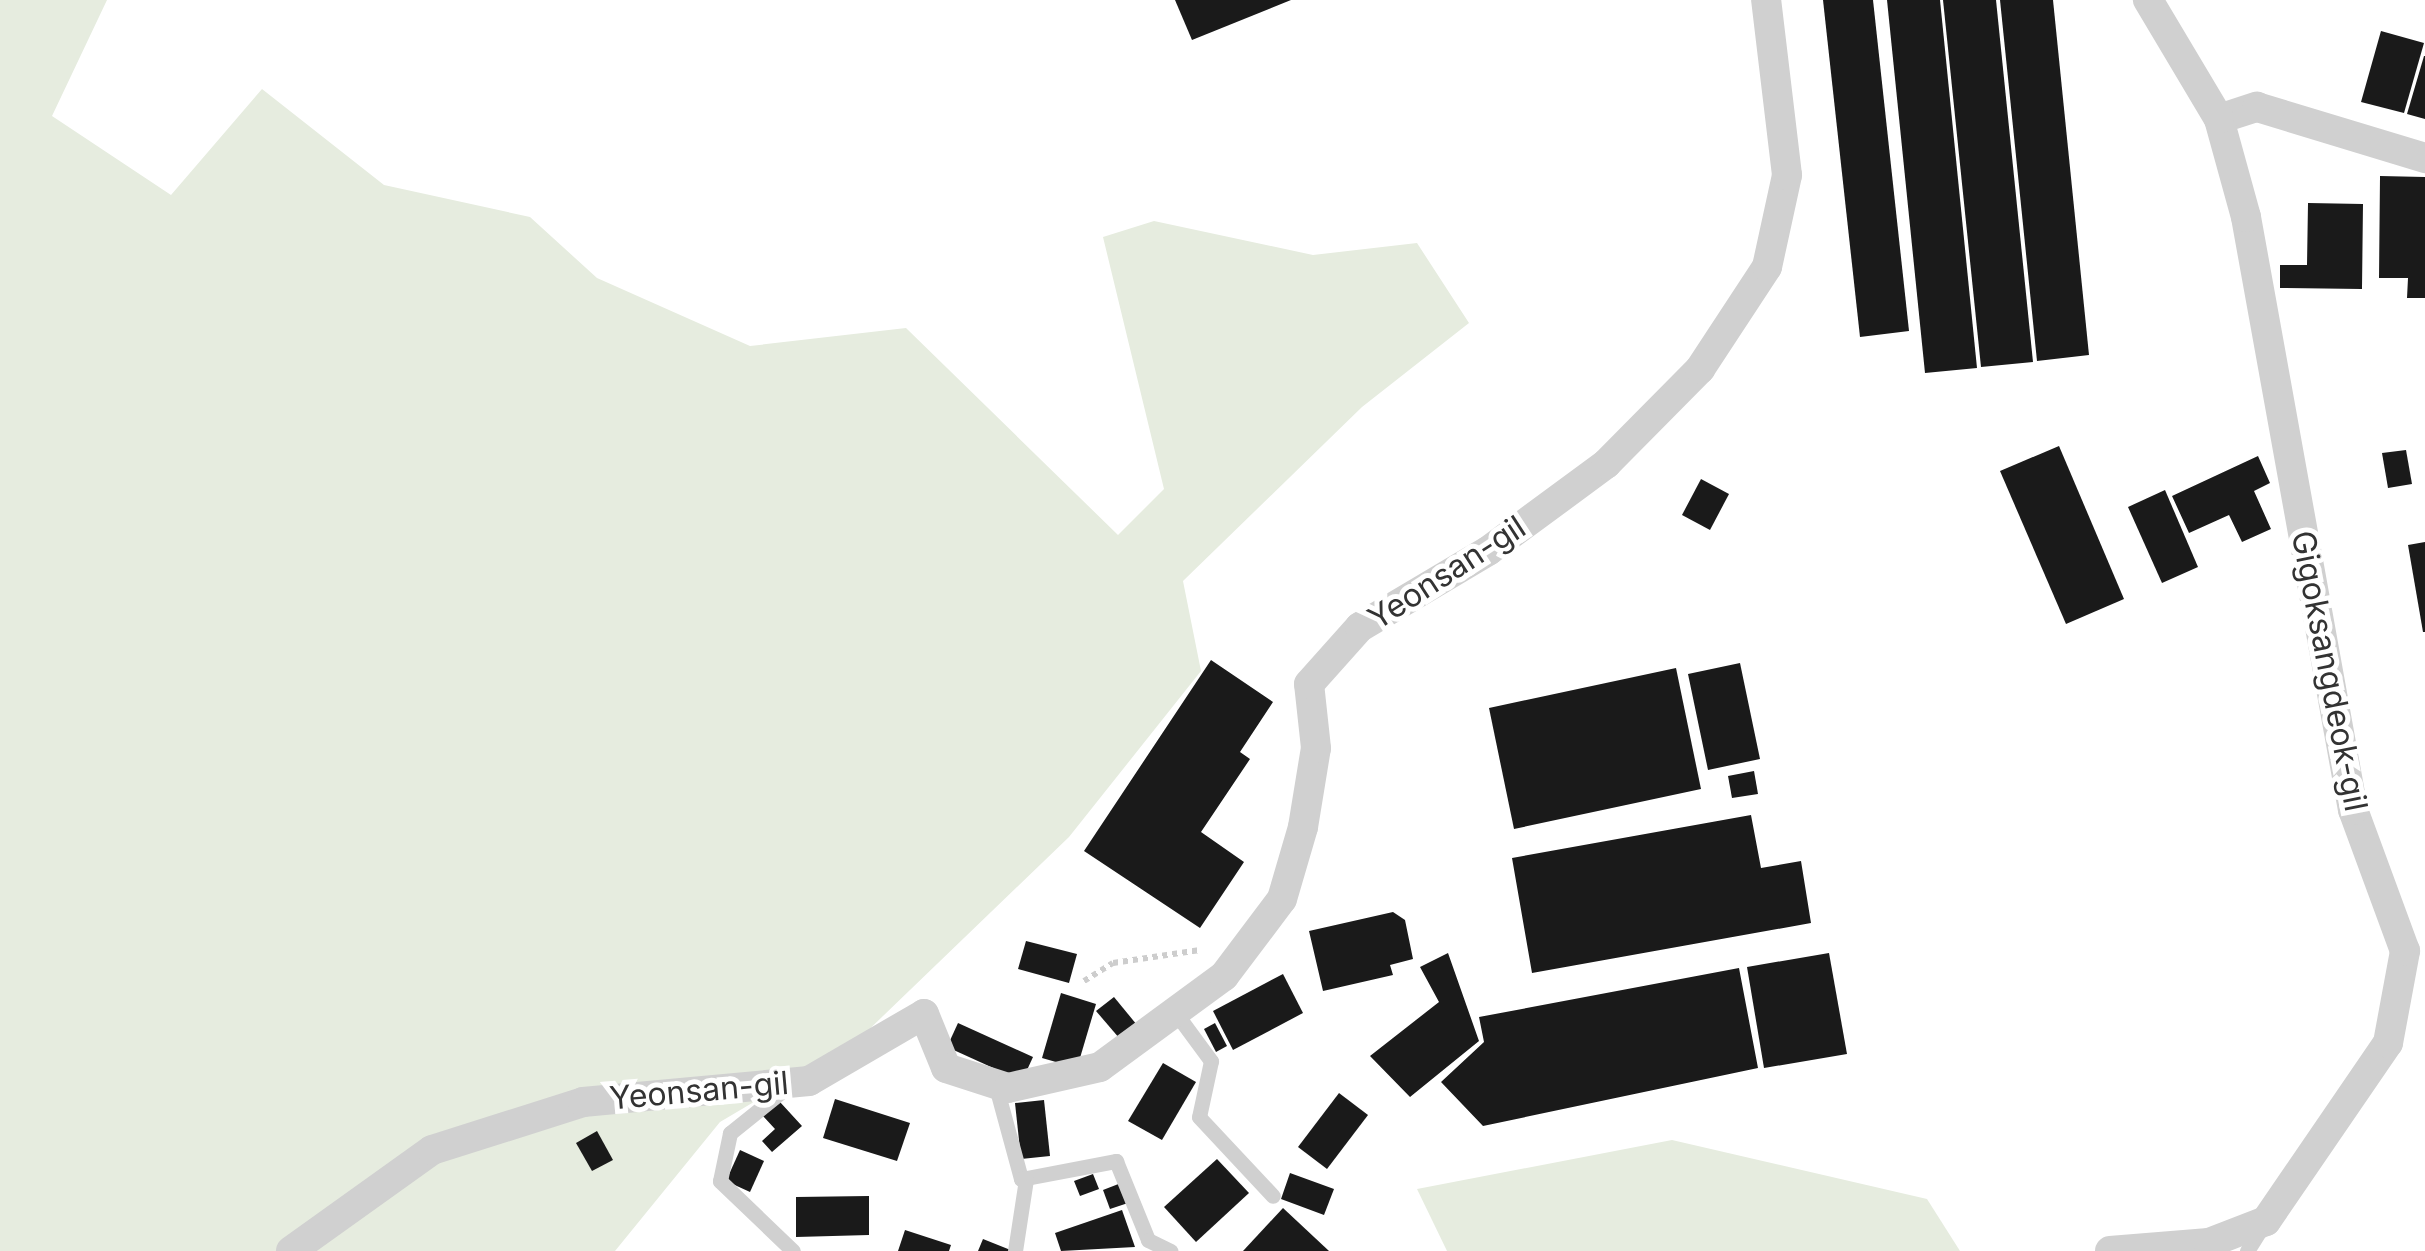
<!DOCTYPE html>
<style>
body{margin:0}
#map{position:relative;width:2425px;height:1251px;overflow:hidden;background:#fff;font-family:Inter,sans-serif}
div>[style]{position:absolute}
.green>*{inset:0;background:#e6ecdf}
.building>*{inset:0;background:#1a1a1a}
.path>*{height:6px;margin-top:-3px;transform-origin:0;background:repeating-linear-gradient(90deg,#cdcdcd 0 5px,transparent 0 10px)}
.lane>*{height:15px;margin:-7.5px;padding:0 7.5px;transform-origin:7.5px;border-radius:7.5px;background:#d0d0d0}
.street>*{height:30px;margin:-15px;padding:0 15px;transform-origin:15px;border-radius:15px;background:#d0d0d0}
span{translate:-50% -50%;white-space:nowrap;text-align:center;line-height:1.15;-webkit-text-stroke:10px #fff;paint-order:stroke}
.street-label{font-size:32px;color:#333}
</style>
<div id="map">
<div class="green">
<i style="clip-path:polygon(0 0,107px 0,52px 116px,171px 195px,262px 89px,384px 185px,530px 217px,597px 278px,750px 346px,906px 328px,1118px 535px,1164px 489px,1103px 237px,1154px 221px,1313px 255px,1417px 243px,1469px 323px,1362px 407px,1183px 581px,1201px 671px,1069px 837px,856px 1042px,720px 1122px,615px 1251px,0 1251px)"></i>
<i style="clip-path:polygon(1672px 1140px,1927px 1199px,1960px 1251px,1447px 1251px,1417px 1189px)"></i>
</div>
<div class="building">
<i style="clip-path:polygon(1175px 0,1291px 0,1192px 40px)"></i>
<i style="clip-path:polygon(1823px 0,1873px 0,1909px 331px,1860px 337px)"></i>
<i style="clip-path:polygon(1887px 0,1940px 0,1977px 368px,1925px 373px)"></i>
<i style="clip-path:polygon(1943px 0,1996px 0,2033px 362px,1981px 367px)"></i>
<i style="clip-path:polygon(2000px 0,2053px 0,2089px 355px,2037px 361px)"></i>
<i style="clip-path:polygon(2381px 31px,2424px 43px,2404px 113px,2361px 102px)"></i>
<i style="clip-path:polygon(2424px 56px,2425px 56px,2425px 119px,2407px 114px)"></i>
<i style="clip-path:polygon(2380px 176px,2425px 177px,2425px 298px,2407px 298px,2408px 278px,2379px 278px)"></i>
<i style="clip-path:polygon(2308px 203px,2363px 204px,2362px 289px,2280px 288px,2280px 265px,2307px 265px)"></i>
<i style="clip-path:polygon(2059px 446px,2124px 599px,2066px 624px,2000px 471px)"></i>
<i style="clip-path:polygon(2406px 450px,2412px 484px,2388px 488px,2382px 453px)"></i>
<i style="clip-path:polygon(2258px 456px,2270px 483px,2254px 491px,2271px 529px,2242px 542px,2229px 515px,2189px 533px,2172px 496px)"></i>
<i style="clip-path:polygon(1701px 479px,1729px 494px,1710px 530px,1682px 515px)"></i>
<i style="clip-path:polygon(2165px 490px,2198px 567px,2162px 583px,2128px 507px)"></i>
<i style="clip-path:polygon(2425px 542px,2425px 632px,2423px 632px,2408px 545px)"></i>
<i style="clip-path:polygon(1211px 660px,1273px 702px,1240px 752px,1250px 759px,1201px 832px,1244px 862px,1200px 928px,1084px 851px)"></i>
<i style="clip-path:polygon(1740px 663px,1760px 759px,1708px 770px,1688px 674px)"></i>
<i style="clip-path:polygon(1676px 668px,1701px 789px,1514px 829px,1489px 708px)"></i>
<i style="clip-path:polygon(1754px 771px,1758px 794px,1732px 798px,1728px 776px)"></i>
<i style="clip-path:polygon(1751px 815px,1761px 868px,1801px 861px,1811px 923px,1532px 973px,1512px 858px)"></i>
<i style="clip-path:polygon(1393px 912px,1405px 920px,1413px 959px,1390px 965px,1393px 975px,1323px 991px,1309px 931px)"></i>
<i style="clip-path:polygon(1026px 941px,1077px 954px,1069px 983px,1018px 969px)"></i>
<i style="clip-path:polygon(1448px 953px,1479px 1041px,1410px 1097px,1370px 1056px,1439px 1002px,1420px 967px)"></i>
<i style="clip-path:polygon(1829px 953px,1847px 1054px,1764px 1068px,1747px 967px)"></i>
<i style="clip-path:polygon(1739px 968px,1758px 1068px,1483px 1126px,1441px 1082px,1484px 1042px,1479px 1017px)"></i>
<i style="clip-path:polygon(1283px 974px,1303px 1013px,1233px 1050px,1213px 1011px)"></i>
<i style="clip-path:polygon(1061px 993px,1096px 1004px,1077px 1068px,1042px 1058px)"></i>
<i style="clip-path:polygon(1114px 997px,1137px 1025px,1120px 1039px,1096px 1011px)"></i>
<i style="clip-path:polygon(958px 1023px,1033px 1057px,1022px 1081px,947px 1047px)"></i>
<i style="clip-path:polygon(1215px 1023px,1227px 1046px,1216px 1052px,1204px 1029px)"></i>
<i style="clip-path:polygon(1163px 1063px,1196px 1082px,1162px 1140px,1128px 1121px)"></i>
<i style="clip-path:polygon(1339px 1093px,1368px 1115px,1327px 1169px,1298px 1147px)"></i>
<i style="clip-path:polygon(835px 1099px,910px 1123px,897px 1161px,823px 1138px)"></i>
<i style="clip-path:polygon(1044px 1100px,1050px 1156px,1021px 1159px,1015px 1103px)"></i>
<i style="clip-path:polygon(780px 1102px,802px 1126px,772px 1152px,762px 1141px,775px 1129px,763px 1116px)"></i>
<i style="clip-path:polygon(597px 1131px,613px 1160px,592px 1171px,576px 1143px)"></i>
<i style="clip-path:polygon(740px 1150px,764px 1161px,750px 1192px,726px 1181px)"></i>
<i style="clip-path:polygon(1217px 1159px,1249px 1193px,1196px 1242px,1164px 1207px)"></i>
<i style="clip-path:polygon(1290px 1173px,1334px 1189px,1324px 1215px,1281px 1199px)"></i>
<i style="clip-path:polygon(1093px 1174px,1099px 1189px,1080px 1196px,1074px 1181px)"></i>
<i style="clip-path:polygon(1121px 1183px,1128px 1203px,1110px 1209px,1103px 1190px)"></i>
<i style="clip-path:polygon(869px 1196px,869px 1235px,796px 1237px,796px 1197px)"></i>
<i style="clip-path:polygon(1283px 1208px,1329px 1251px,1243px 1251px)"></i>
<i style="clip-path:polygon(1122px 1210px,1135px 1247px,1061px 1251px,1055px 1233px)"></i>
<i style="clip-path:polygon(905px 1230px,951px 1245px,949px 1251px,898px 1251px)"></i>
<i style="clip-path:polygon(983px 1239px,1013px 1251px,978px 1251px)"></i>
</div>
<div class="path">
<i style="left:1084px;top:981px;width:34px;rotate:-32deg"></i>
<i style="left:1113px;top:963px;width:88px;rotate:-8.5deg"></i>
</div>
<div class="lane">
<i style="left:1175px;top:1012px;width:61px;rotate:53.7deg"></i>
<i style="left:1211px;top:1061px;width:57px;rotate:102.1deg"></i>
<i style="left:1199px;top:1117px;width:108px;rotate:46.9deg"></i>
<i style="left:995px;top:1083px;width:99px;rotate:74.8deg"></i>
<i style="left:1021px;top:1179px;width:97px;rotate:-10.7deg"></i>
<i style="left:1116px;top:1161px;width:85px;rotate:67.9deg"></i>
<i style="left:1148px;top:1240px;width:25px;rotate:26deg"></i>
<i style="left:786px;top:1088px;width:72px;rotate:141.2deg"></i>
<i style="left:730px;top:1133px;width:49px;rotate:101.8deg"></i>
<i style="left:720px;top:1181px;width:101px;rotate:43.8deg"></i>
<i style="left:1015px;top:1251px;width:73px;rotate:-81.3deg"></i>
<i style="left:2247px;top:1251px;width:26px;rotate:-58deg"></i>
</div>
<div class="street">
<i style="left:2219px;top:119px;width:40px;rotate:-18deg"></i>
<i style="left:2257px;top:107px;width:176px;rotate:16.9deg"></i>
<i style="left:291px;top:1251px;width:173px;rotate:-35.6deg"></i>
<i style="left:432px;top:1150px;width:158px;rotate:-17.6deg"></i>
<i style="left:583px;top:1102px;width:227px;rotate:-5.3deg"></i>
<i style="left:809px;top:1081px;width:133px;rotate:-30.2deg"></i>
<i style="left:924px;top:1014px;width:58px;rotate:67.8deg"></i>
<i style="left:946px;top:1068px;width:65px;rotate:17.9deg"></i>
<i style="left:1008px;top:1088px;width:94px;rotate:-12.9deg"></i>
<i style="left:1100px;top:1067px;width:154px;rotate:-36.3deg"></i>
<i style="left:1224px;top:976px;width:96px;rotate:-53deg"></i>
<i style="left:1282px;top:899px;width:75px;rotate:-73.7deg"></i>
<i style="left:1303px;top:827px;width:80px;rotate:-80.7deg"></i>
<i style="left:1316px;top:748px;width:64px;rotate:-96.2deg"></i>
<i style="left:1309px;top:684px;width:76px;rotate:-48.2deg"></i>
<i style="left:1360px;top:627px;width:149px;rotate:-30.7deg"></i>
<i style="left:1488px;top:551px;width:147px;rotate:-36.4deg"></i>
<i style="left:1606px;top:464px;width:134px;rotate:-45.3deg"></i>
<i style="left:1700px;top:369px;width:122px;rotate:-56.7deg"></i>
<i style="left:1767px;top:267px;width:94px;rotate:-77.7deg"></i>
<i style="left:1787px;top:175px;width:176px;rotate:-96.8deg"></i>
<i style="left:2110px;top:1251px;width:99px;rotate:-4.6deg"></i>
<i style="left:2209px;top:1243px;width:61px;rotate:-21.1deg"></i>
<i style="left:2266px;top:1221px;width:216px;rotate:-55.6deg"></i>
<i style="left:2388px;top:1043px;width:94px;rotate:-79.5deg"></i>
<i style="left:2405px;top:951px;width:150px;rotate:-110.2deg"></i>
<i style="left:2353px;top:810px;width:603px;rotate:-100.23deg"></i>
<i style="left:2246px;top:217px;width:102px;rotate:-105.4deg"></i>
<i style="left:2219px;top:119px;width:139px;rotate:-120.8deg"></i>
</div>
<div class="street-label">
<span style="left:1447px;top:573px;rotate:-33deg">Yeonsan-gil</span>
<span style="left:2329px;top:671px;rotate:79deg">Gigoksangdeok-gil</span>
<span style="left:699px;top:1091px;rotate:-5deg">Yeonsan-gil</span>
</div>
</div>
